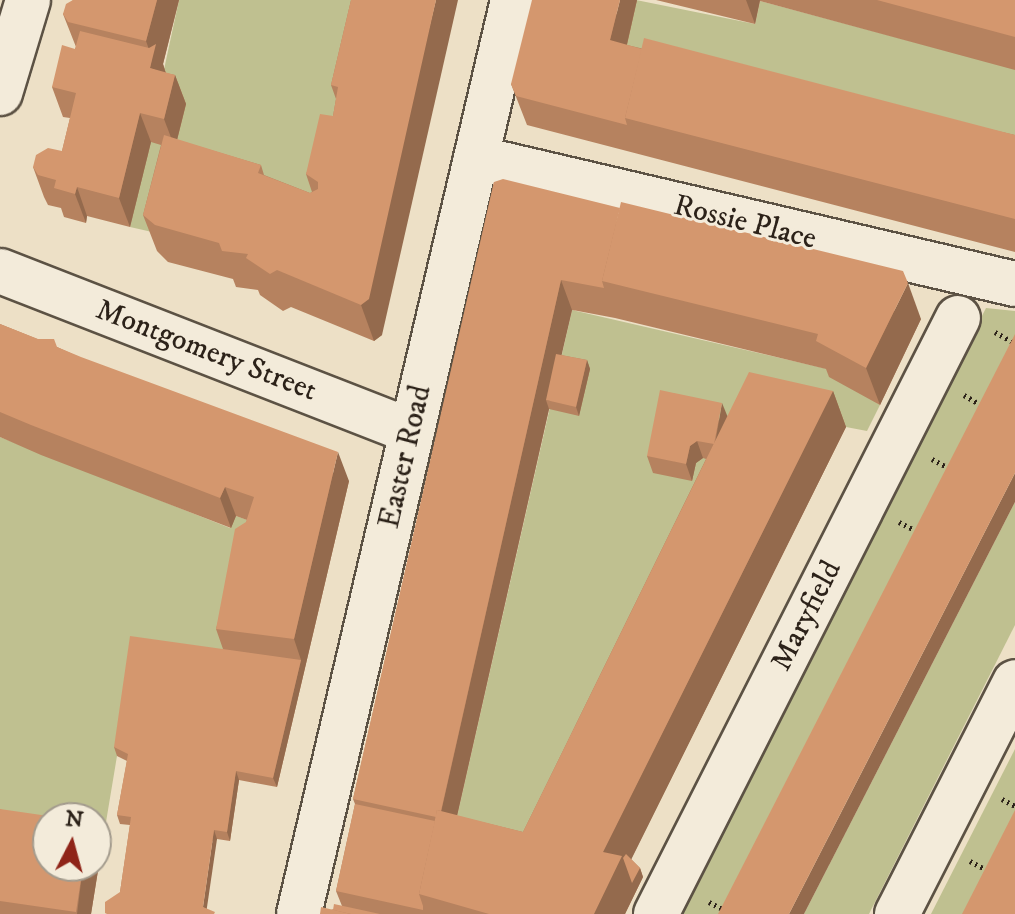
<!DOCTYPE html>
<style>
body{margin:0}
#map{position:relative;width:1015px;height:914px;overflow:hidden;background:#ede0c6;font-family:"IM FELL DW Pica",serif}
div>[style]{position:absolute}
.green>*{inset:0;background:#bfc090}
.path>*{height:5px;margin-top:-2.5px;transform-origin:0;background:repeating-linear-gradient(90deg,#2c2219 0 2px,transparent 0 6px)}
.roads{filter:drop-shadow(2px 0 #5c5244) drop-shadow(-2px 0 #5c5244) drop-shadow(0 2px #5c5244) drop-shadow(0 -2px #5c5244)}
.minor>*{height:44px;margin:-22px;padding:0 22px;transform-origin:22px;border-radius:22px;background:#f3ebda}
.wall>*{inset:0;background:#b6825f}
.shaded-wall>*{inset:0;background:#946a4d}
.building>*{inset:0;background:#d4976e}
span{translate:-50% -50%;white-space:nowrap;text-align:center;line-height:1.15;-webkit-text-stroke:6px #f3ebda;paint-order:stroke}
.street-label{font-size:30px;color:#2c2219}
.north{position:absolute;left:32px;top:802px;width:80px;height:80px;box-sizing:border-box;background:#f3ebda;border:2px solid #a39b8d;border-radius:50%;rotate:6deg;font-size:22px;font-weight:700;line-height:32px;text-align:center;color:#2c2219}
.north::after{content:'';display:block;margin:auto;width:28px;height:36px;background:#8f2418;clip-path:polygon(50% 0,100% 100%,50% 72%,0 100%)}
</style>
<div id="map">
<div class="green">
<i style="clip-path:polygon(179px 0,372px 0,319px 210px,161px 234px,130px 227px)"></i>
<i style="clip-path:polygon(636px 0,755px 24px,760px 1px,1015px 69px,1015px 166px,621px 69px)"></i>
<i style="clip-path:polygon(986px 308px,1015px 311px,1015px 364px,733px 914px,679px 914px)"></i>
<i style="clip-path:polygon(572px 310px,832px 370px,880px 405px,867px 431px,846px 427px,536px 869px,450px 847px)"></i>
<i style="clip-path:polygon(0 437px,230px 528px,236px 516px,265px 526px,226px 658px,117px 756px,101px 852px,96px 851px,96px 818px,48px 818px,0 836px)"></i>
<i style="clip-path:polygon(1015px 502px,1015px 625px,869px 914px,804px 914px)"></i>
<i style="clip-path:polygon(1015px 749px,1015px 840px,977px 914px,931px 914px)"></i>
</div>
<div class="path">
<i style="left:995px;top:332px;width:23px;rotate:29deg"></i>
<i style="left:964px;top:395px;width:22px;rotate:30deg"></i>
<i style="left:932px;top:459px;width:21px;rotate:28deg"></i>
<i style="left:899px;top:522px;width:22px;rotate:27deg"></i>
<i style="left:1002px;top:799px;width:15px;rotate:28deg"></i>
<i style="left:970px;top:861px;width:21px;rotate:28deg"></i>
<i style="left:709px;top:902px;width:27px;rotate:27deg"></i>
</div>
<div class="roads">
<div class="minor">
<i style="left:0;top:93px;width:97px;rotate:-73.2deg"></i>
<i style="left:476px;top:158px;width:554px;rotate:13.16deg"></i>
<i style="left:0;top:271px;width:442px;rotate:21.3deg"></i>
<i style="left:299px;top:914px;width:939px;rotate:-76.82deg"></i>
<i style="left:656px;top:914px;width:668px;rotate:-63.13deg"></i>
<i style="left:897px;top:914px;width:260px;rotate:-63deg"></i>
</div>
</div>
<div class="wall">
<i style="clip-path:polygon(73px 0,179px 0,163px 64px,166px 73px,175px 75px,186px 104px,177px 140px,261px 165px,264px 175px,310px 193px,312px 192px,306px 174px,333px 116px,336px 99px,331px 85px,351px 0,382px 335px,374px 341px,291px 307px,283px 311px,260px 295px,258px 290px,236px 287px,233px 279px,168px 262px,157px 251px,143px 215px,161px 145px,151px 142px,130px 227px,87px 216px,86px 223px,64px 217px,61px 208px,48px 205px,44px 197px,33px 167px,62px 151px,70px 118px,63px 117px,52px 87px,76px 47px,63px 14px)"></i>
<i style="clip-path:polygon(637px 0,627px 45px,1015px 135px,1015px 252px,527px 125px,511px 84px)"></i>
<i style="clip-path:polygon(656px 0,1015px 0,1015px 70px,760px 1px,755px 24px)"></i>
<i style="clip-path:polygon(494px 182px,921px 319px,880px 405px,829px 377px,826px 369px,615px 318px,572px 310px,561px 355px,587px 360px,590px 369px,579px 416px,549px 409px,457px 816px,523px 832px,706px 459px,703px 458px,696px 463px,692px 481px,653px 473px,647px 456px,727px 416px,833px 391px,846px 427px,631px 859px,640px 868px,643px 877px,625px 914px,320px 914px,342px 906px,336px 891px,355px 804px,353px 799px)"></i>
<i style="clip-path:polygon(0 324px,57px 347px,349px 481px,277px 787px,239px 780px,230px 841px,217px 839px,120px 892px,130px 825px,120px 824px,117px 815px,127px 761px,117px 756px,114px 747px,223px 649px,216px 629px,247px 520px,236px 516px,231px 528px,41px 455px,0 437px)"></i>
<i style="clip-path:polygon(0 809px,96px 866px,96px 839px,101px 852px,91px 914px,0 914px)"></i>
</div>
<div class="shaded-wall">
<i style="clip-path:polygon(157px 0,179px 0,163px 64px,166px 74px,150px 68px,152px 58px,146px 41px)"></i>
<i style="clip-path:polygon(436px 0,458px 0,382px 335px,374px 341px,361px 305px)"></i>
<i style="clip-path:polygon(620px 0,637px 0,621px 70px,610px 40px)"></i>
<i style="clip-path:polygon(746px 0,760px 0,755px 24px)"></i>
<i style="clip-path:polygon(175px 75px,186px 104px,175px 148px,164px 119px)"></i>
<i style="clip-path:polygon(140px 113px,151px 142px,130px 227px,119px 198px)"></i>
<i style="clip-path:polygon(77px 187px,87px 216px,86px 223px,75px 194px)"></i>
<i style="clip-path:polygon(561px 280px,572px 310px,551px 401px,546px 400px,549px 409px,450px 847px,440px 817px)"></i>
<i style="clip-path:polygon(908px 283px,921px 319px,880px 405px,866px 368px)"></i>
<i style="clip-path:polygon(587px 360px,590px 369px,579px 416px,576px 407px)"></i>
<i style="clip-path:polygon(833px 391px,846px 427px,627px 868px,640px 868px,643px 877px,625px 914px,594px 914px,603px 852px)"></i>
<i style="clip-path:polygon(722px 403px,729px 420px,715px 444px)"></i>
<i style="clip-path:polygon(697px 441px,703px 458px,696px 463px,692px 481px,686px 464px,690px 446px)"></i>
<i style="clip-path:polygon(338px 452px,349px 481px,277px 787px,273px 778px,301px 660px,294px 639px)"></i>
<i style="clip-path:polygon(1015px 473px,1015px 502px,804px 914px,789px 914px)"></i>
<i style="clip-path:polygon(225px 487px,236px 516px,231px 528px,220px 498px)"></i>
<i style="clip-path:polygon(236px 771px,239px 780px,230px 841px,227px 832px)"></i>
<i style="clip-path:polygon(214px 830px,217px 839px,206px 914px,203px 907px)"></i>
<i style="clip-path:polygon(96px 839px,101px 852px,91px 914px,77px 914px,83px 866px,96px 866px)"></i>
</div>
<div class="building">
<i style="clip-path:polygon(73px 0,157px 0,146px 41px,68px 22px,63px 14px,66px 4px)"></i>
<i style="clip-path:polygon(351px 0,436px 0,369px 299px,361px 305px,277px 270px,270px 274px,246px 258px,248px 254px,222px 251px,219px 243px,155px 225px,143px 215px,164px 135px,261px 165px,258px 173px,310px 193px,318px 189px,318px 182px,306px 174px,320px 114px,333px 116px,338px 87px,331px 85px)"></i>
<i style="clip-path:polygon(532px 0,620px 0,610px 40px,642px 49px,625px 118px,627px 125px,516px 96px,511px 84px)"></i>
<i style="clip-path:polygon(877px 0,1015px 0,1015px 37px)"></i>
<i style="clip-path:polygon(80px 31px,149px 48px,156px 44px,150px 68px,175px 75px,164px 119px,140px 113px,119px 198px,77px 187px,75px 194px,54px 188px,56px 180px,38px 175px,33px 167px,36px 155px,48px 148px,62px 151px,76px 93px,52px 87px,62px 45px,75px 49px)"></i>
<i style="clip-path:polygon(644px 38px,1015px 135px,1015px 219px,625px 118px)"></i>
<i style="clip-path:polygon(503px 179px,620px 208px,602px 281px,604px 288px,561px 280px,441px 811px,437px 810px,436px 817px,353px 799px,494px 182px)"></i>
<i style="clip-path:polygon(621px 202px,903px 271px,908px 283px,866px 368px,816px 341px,818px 334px,602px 281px)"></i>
<i style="clip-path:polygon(0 324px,38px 339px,54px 339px,57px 347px,81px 357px,338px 452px,294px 639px,216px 629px,235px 529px,246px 522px,254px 497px,225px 487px,220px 498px,31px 425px,0 412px)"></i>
<i style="clip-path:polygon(1015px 334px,1015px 473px,789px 914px,718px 914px)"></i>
<i style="clip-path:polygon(556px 354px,587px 360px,576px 407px,546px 400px)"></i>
<i style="clip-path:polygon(749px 372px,833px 391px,603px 852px,622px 856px,594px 914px,489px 914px,419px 894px,437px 810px,523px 832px)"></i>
<i style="clip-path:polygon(660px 390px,722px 403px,714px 444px,697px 441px,690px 446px,686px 464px,647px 456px)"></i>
<i style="clip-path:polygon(130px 636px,301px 660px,273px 778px,236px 771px,227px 832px,214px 830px,203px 907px,215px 912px,214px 914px,107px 914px,105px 913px,105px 902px,120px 892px,131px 817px,117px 815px,128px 754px,114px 747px)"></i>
<i style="clip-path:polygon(355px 804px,435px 821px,419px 894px,423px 906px,423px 910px,336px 891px)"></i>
<i style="clip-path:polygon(0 809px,62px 818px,48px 818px,48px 866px,83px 866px,76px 912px,0 901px)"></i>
<i style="clip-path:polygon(1015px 810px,1015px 914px,962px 914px)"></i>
<i style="clip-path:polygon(626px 854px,640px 868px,632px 883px,623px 858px)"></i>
<i style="clip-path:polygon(334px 904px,380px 914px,351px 914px,333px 910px)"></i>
<i style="clip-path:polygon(321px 907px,351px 914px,320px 914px)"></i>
</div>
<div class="street-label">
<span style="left:745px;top:223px;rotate:14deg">Rossie Place</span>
<span style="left:206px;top:351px;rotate:21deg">Montgomery Street</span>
<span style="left:406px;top:457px;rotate:-77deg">Easter Road</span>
<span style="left:807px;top:616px;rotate:-63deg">Maryfield</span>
</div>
<div class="north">N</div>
</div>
